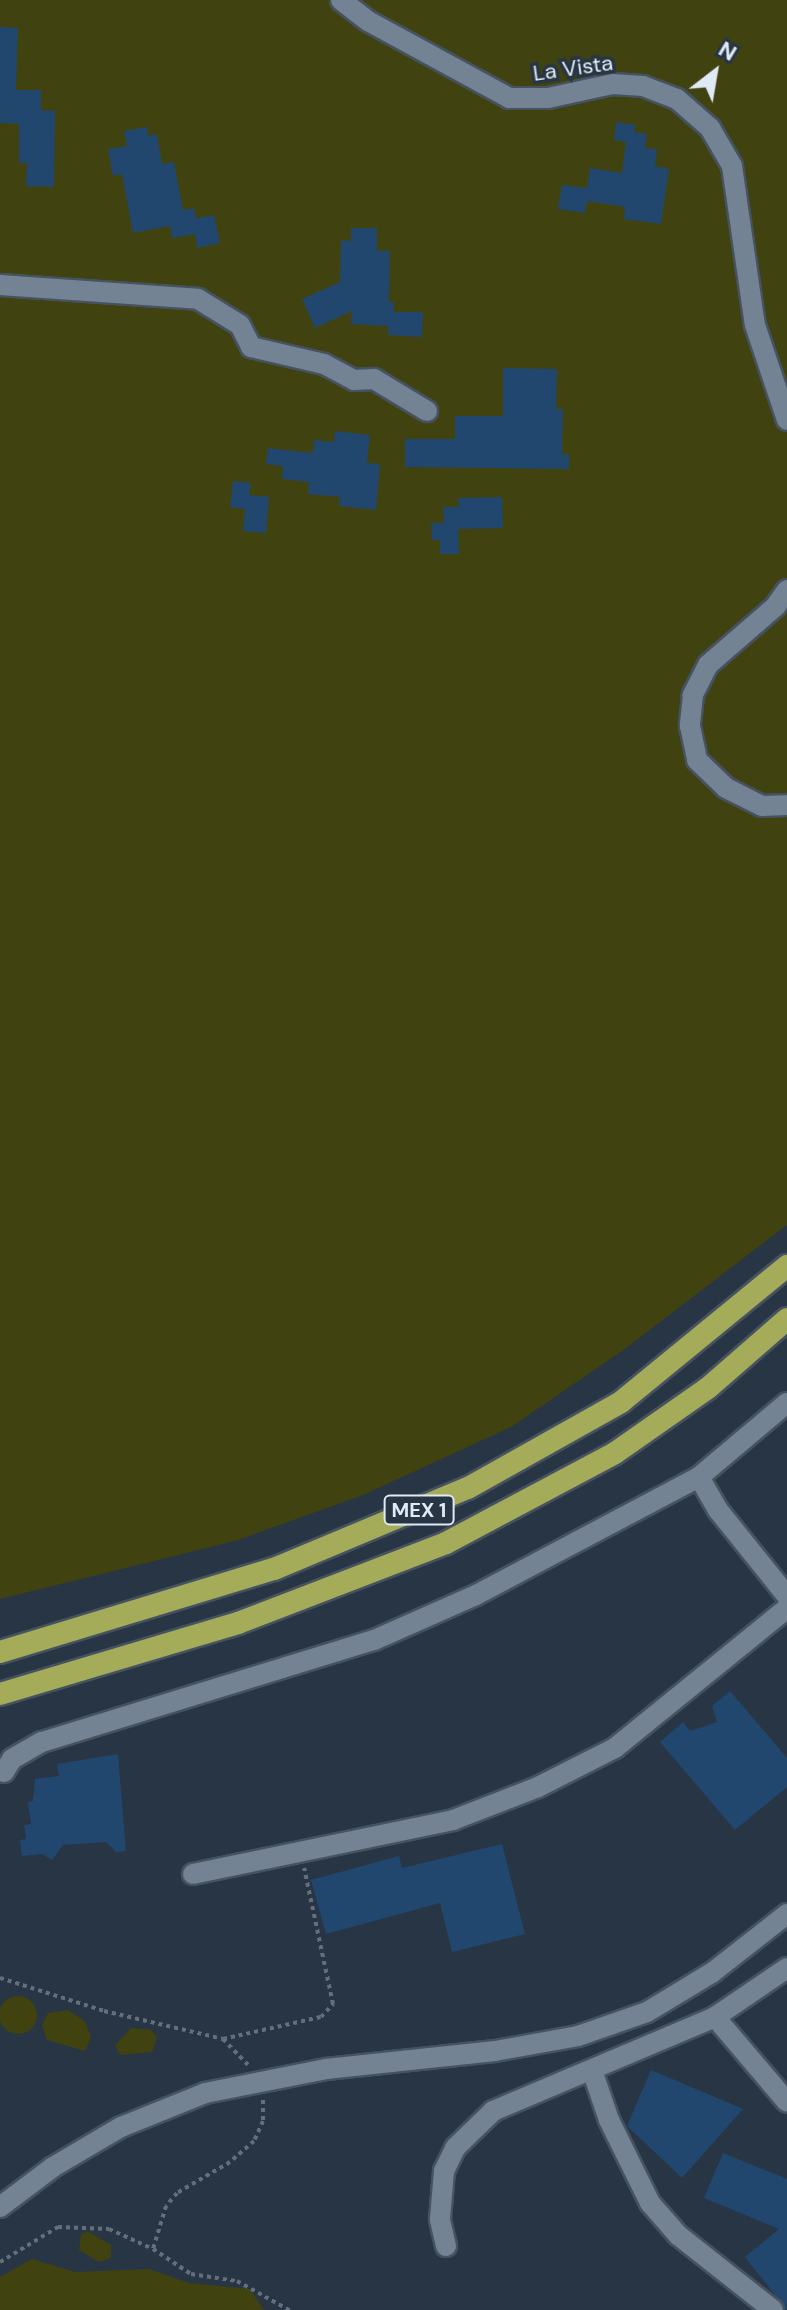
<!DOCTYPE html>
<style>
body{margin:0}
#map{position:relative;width:787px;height:2310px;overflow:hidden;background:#283544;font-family:"DM Sans",sans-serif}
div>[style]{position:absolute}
.green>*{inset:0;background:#404210}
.round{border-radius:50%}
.building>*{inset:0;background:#22476f}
.path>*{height:4px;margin-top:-2px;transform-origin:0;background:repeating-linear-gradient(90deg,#646f7d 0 4px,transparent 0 8px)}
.roads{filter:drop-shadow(2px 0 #46525f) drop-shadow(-2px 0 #46525f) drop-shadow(0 2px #46525f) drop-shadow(0 -2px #46525f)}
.minor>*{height:20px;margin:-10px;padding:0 10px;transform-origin:10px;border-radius:10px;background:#738394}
.trunk>*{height:22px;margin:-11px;padding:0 11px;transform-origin:11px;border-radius:11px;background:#a4ac5a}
span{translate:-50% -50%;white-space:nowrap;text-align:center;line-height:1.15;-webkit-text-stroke:7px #283544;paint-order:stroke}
.shield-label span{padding:2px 6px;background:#283544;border:2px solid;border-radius:6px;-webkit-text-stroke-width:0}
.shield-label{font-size:20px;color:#e1eaf4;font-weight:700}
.street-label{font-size:22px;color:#e1eaf4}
.north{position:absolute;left:675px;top:32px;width:80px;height:80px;-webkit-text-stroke:6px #283544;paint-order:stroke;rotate:31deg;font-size:22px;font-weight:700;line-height:32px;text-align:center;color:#e1eaf4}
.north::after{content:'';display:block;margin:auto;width:28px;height:36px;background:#e1eaf4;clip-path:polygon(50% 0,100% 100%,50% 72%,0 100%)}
</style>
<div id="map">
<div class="green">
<i style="clip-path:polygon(0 0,787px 0,787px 1225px,622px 1351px,511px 1427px,363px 1495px,235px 1541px,0 1599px)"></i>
<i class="round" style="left:-1px;top:1996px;width:38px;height:38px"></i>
<i style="clip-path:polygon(68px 2010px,85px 2021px,91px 2037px,85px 2051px,47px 2040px,42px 2025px,48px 2013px)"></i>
<i style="clip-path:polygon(131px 2028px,151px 2030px,157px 2037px,152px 2052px,120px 2055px,115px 2045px)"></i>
<i style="clip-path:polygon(87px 2231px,111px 2245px,111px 2258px,99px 2262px,79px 2250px,81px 2235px)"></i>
<i style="clip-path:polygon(32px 2259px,75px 2272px,149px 2269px,189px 2283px,250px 2289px,264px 2310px,0 2310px,0 2277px)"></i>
</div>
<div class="building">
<i style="clip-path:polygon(0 27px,18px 28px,16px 90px,41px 90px,41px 110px,55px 111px,54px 187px,26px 186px,27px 163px,19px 163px,19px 124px,0 123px)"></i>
<i style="clip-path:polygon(616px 122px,636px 125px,634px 132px,647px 134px,645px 148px,657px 149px,655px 166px,669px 169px,661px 224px,624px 219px,625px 207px,587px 201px,585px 213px,558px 209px,562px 185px,587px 188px,590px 168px,622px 173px,626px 142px,614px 140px)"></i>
<i style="clip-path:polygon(147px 127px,148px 136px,157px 134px,162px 164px,174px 162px,183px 210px,194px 208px,196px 218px,214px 215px,220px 243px,197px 248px,195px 234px,172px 238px,170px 226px,133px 233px,122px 174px,113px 176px,108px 149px,127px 146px,124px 131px)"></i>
<i style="clip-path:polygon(351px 228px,377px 228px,377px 251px,390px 251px,389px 302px,394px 302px,394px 312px,423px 312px,422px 337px,388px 335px,388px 326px,351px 324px,352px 311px,315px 328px,302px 299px,340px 282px,341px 240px,351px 241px)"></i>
<i style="clip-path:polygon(503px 368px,557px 369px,556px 409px,563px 409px,562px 454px,569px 454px,569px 469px,405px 467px,405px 439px,455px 439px,455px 416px,503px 416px)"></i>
<i style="clip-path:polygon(335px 431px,370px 435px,367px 463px,380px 464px,376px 510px,339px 506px,340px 497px,308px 494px,309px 482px,282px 479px,283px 466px,266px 464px,268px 448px,313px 453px,314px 440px,334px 442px)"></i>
<i style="clip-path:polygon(233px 481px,251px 483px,249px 495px,269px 497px,266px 533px,243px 531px,245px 509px,230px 507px)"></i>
<i style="clip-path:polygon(502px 497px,503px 528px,458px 529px,459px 554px,440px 554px,440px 540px,432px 540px,431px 523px,444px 523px,443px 507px,459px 507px,458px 498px)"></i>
<i style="clip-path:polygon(730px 1691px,787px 1758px,787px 1787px,735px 1830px,660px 1742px,683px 1722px,690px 1731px,717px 1722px,712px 1706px)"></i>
<i style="clip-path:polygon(118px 1754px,126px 1851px,116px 1852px,106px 1842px,63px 1845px,52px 1860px,42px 1854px,22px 1856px,20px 1840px,26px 1839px,24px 1825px,31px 1824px,28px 1802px,33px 1801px,35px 1779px,59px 1776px,57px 1764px)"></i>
<i style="clip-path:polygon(502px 1844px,525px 1934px,452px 1952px,440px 1903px,326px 1934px,311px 1880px,399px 1856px,402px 1868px)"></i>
<i style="clip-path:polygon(651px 2070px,743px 2109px,682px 2178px,627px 2126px)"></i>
<i style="clip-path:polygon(723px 2153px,787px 2179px,787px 2310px,745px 2257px,779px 2229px,704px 2198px)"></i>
</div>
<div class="path">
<i style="left:0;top:1978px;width:109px;rotate:17.6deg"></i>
<i style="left:104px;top:2011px;width:122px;rotate:13.2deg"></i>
<i style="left:223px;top:2039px;width:37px;rotate:46deg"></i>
<i style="left:223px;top:2039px;width:100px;rotate:-12.7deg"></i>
<i style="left:321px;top:2017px;width:18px;rotate:-47deg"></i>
<i style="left:333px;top:2004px;width:139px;rotate:-102deg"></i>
<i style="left:263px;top:2100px;width:21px;rotate:90deg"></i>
<i style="left:263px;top:2121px;width:22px;rotate:114deg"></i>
<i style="left:254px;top:2141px;width:32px;rotate:139deg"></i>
<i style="left:230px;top:2162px;width:61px;rotate:149.7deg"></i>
<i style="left:177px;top:2193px;width:17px;rotate:130deg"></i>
<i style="left:166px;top:2206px;width:45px;rotate:106.8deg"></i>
<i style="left:153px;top:2249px;width:45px;rotate:33.3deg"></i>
<i style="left:191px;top:2274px;width:47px;rotate:8.7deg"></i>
<i style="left:237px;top:2281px;width:60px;rotate:29.1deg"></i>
<i style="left:0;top:2262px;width:68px;rotate:-31.1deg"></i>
<i style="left:58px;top:2227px;width:51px;rotate:2.2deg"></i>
<i style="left:109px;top:2229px;width:48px;rotate:24.4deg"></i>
</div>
<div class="roads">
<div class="minor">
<i style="left:341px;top:0;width:34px;rotate:38deg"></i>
<i style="left:368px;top:21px;width:161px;rotate:28.6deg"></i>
<i style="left:509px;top:98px;width:39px"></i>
<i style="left:548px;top:98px;width:66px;rotate:-12.2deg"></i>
<i style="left:613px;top:84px;width:30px;rotate:4deg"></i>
<i style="left:643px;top:86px;width:36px;rotate:21deg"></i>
<i style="left:677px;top:99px;width:44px;rotate:41.3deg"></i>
<i style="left:710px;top:128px;width:44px;rotate:59.9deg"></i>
<i style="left:732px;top:166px;width:161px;rotate:81.8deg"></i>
<i style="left:755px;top:325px;width:100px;rotate:71.4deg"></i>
<i style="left:0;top:285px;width:198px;rotate:4deg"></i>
<i style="left:198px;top:299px;width:49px;rotate:31.8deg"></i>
<i style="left:240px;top:325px;width:25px;rotate:63deg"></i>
<i style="left:251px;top:347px;width:75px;rotate:13.1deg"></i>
<i style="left:324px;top:364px;width:34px;rotate:28deg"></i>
<i style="left:354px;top:380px;width:20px;rotate:-3deg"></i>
<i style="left:374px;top:379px;width:62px;rotate:31.1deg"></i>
<i style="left:787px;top:590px;width:19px;rotate:125deg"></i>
<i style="left:776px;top:606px;width:90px;rotate:139.1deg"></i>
<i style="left:708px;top:665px;width:34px;rotate:117deg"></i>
<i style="left:693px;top:695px;width:31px;rotate:96deg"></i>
<i style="left:690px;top:726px;width:35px;rotate:78deg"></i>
<i style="left:697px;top:760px;width:40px;rotate:44deg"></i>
<i style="left:726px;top:788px;width:40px;rotate:26.6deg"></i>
<i style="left:762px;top:806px;width:25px;rotate:-2deg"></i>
<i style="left:699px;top:1477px;width:38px;rotate:60deg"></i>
<i style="left:718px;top:1510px;width:110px;rotate:51.3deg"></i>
<i style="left:4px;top:1772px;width:15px;rotate:-58deg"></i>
<i style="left:12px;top:1759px;width:34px;rotate:-30deg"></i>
<i style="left:42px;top:1742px;width:347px;rotate:-17.1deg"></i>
<i style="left:374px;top:1640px;width:111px;rotate:-23.8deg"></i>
<i style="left:476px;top:1595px;width:252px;rotate:-27.9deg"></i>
<i style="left:699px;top:1477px;width:115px;rotate:-40.1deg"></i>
<i style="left:193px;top:1874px;width:266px;rotate:-11.7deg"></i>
<i style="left:453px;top:1820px;width:91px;rotate:-21.2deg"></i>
<i style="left:538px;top:1787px;width:86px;rotate:-26.9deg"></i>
<i style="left:615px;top:1748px;width:222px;rotate:-39.1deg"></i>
<i style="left:715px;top:2017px;width:111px;rotate:49.7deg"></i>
<i style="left:593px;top:2073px;width:50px;rotate:71.2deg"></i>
<i style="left:609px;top:2120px;width:93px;rotate:63.7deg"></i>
<i style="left:650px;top:2203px;width:43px;rotate:48.8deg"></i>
<i style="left:678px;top:2235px;width:121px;rotate:38.3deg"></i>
<i style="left:0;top:2207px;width:66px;rotate:-37deg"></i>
<i style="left:53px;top:2167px;width:79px;rotate:-30.5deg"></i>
<i style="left:121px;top:2127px;width:91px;rotate:-22deg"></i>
<i style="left:205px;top:2093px;width:123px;rotate:-11.2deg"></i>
<i style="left:326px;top:2069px;width:170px;rotate:-6.1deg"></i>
<i style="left:495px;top:2051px;width:84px;rotate:-10.2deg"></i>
<i style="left:578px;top:2036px;width:73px;rotate:-19.2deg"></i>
<i style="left:647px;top:2012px;width:77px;rotate:-31.2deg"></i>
<i style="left:713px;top:1972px;width:94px;rotate:-38.1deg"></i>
<i style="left:446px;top:2246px;width:28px;rotate:-103deg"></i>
<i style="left:440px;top:2219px;width:48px;rotate:-85.2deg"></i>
<i style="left:444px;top:2171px;width:25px;rotate:-64deg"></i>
<i style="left:455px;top:2148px;width:53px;rotate:-44.2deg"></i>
<i style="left:493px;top:2111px;width:241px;rotate:-22.9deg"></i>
<i style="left:715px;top:2017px;width:87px;rotate:-34.2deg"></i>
</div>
<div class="trunk">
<i style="left:0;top:1652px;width:286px;rotate:-16.9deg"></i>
<i style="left:274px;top:1569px;width:210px;rotate:-22.7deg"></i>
<i style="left:468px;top:1488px;width:176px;rotate:-29.3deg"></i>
<i style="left:621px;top:1402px;width:215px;rotate:-39.3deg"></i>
<i style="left:0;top:1694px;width:248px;rotate:-16.6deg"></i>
<i style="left:238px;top:1623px;width:223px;rotate:-21deg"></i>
<i style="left:446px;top:1543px;width:191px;rotate:-28deg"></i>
<i style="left:615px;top:1453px;width:113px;rotate:-35deg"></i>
<i style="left:708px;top:1388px;width:105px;rotate:-41.1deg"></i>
</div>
</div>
<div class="shield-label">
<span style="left:419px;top:1510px">MEX 1</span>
</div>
<div class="street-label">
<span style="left:573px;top:68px;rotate:-8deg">La Vista</span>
</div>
<div class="north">N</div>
</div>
